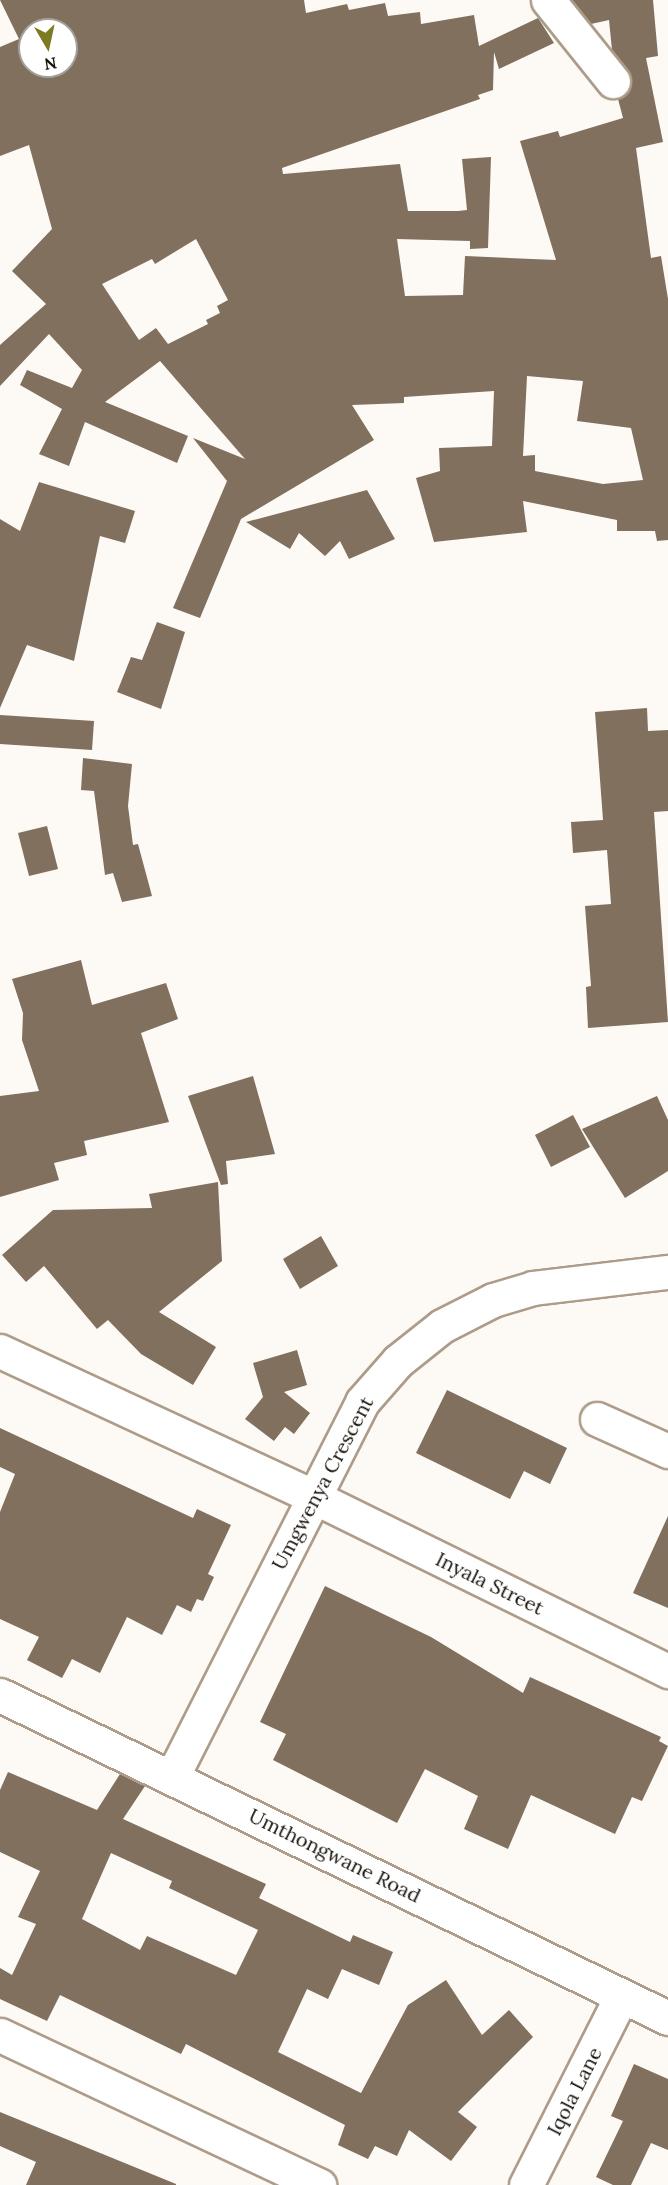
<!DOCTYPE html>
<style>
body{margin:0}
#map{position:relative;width:668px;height:2185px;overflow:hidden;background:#fdf9f5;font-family:Lora,serif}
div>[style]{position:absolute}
.building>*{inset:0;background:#80705d}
.roads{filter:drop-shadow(2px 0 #ad9c89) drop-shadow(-2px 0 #ad9c89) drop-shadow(0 2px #ad9c89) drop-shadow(0 -2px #ad9c89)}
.minor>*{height:33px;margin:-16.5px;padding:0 16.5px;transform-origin:16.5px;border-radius:16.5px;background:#fff}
span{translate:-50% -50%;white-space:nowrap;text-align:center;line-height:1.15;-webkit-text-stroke:4.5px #fff;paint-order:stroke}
.street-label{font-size:20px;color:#18120b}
.north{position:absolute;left:18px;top:18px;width:60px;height:60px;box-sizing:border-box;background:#fff;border:2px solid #a3a09d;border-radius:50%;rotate:171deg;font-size:16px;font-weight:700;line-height:24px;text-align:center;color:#18120b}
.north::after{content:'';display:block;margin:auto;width:21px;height:27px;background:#7c7b22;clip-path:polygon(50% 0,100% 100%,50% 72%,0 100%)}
</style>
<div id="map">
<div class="building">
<i style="clip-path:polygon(evenodd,0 0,304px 0,306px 13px,347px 4px,349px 10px,385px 3px,388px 16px,420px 12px,421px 24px,474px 15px,479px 46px,538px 18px,554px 43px,499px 69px,494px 52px,493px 90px,478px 95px,480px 99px,282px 168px,283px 174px,400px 164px,408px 211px,458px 211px,467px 210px,462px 159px,491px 157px,488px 248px,470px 249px,470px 241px,397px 239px,405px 296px,463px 295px,465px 256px,556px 260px,520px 141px,558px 131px,560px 137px,623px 118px,618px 99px,630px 88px,632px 79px,612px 50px,609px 20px,591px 24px,572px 0,653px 0,658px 56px,646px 58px,663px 142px,636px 148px,651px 258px,661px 256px,668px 299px,668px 540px,657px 541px,655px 531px,617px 531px,617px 520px,523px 501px,527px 532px,434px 542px,416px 478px,440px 471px,439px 448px,492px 446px,494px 391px,404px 397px,404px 403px,352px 405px,374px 440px,241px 519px,200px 618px,173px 608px,227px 481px,193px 438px,245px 459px,160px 361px,105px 402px,188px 436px,177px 463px,85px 422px,69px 466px,39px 454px,62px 409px,20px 385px,27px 370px,72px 388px,82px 370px,49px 334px,0 386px,0 345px,46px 304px,12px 271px,52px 229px,29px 145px,0 156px,0 47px,19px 39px,0 0,30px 30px,66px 30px,66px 66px,30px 66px,30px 30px,0 0,196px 239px,228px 300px,217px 306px,220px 313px,206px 320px,208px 324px,168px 344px,156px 328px,139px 340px,102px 284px,152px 259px,155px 264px,196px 239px,0 0,527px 376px,583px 381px,577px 421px,631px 428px,643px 480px,603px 484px,535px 471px,535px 455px,523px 456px,527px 376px)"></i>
<i style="clip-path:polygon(39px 482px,135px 511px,125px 543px,100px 536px,74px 661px,27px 645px,0 708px,0 519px,20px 531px)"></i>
<i style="clip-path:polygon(367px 490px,395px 539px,349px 559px,340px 541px,325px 556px,299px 533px,290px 549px,246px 522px)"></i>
<i style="clip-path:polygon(157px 622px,185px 632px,161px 709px,117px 692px,131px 657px,142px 660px)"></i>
<i style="clip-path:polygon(647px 708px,648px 731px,668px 730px,668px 811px,654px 812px,668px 1022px,588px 1028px,586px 987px,591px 986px,585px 906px,611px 904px,607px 850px,573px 853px,571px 822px,603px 820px,595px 712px)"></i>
<i style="clip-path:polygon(0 715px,94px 721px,92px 750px,0 744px)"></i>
<i style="clip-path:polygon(83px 758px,132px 764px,128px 806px,133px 845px,138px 844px,152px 896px,122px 902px,113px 873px,105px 875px,94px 791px,81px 790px)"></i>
<i style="clip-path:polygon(47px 826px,58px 869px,29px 876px,18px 833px)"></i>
<i style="clip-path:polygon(81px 960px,92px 1005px,166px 983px,178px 1019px,141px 1033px,169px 1122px,84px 1141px,87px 1155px,54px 1163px,59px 1180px,0 1197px,0 1096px,39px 1091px,22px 1040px,23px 1013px,12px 979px)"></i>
<i style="clip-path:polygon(253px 1076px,275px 1154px,226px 1161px,228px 1184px,221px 1185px,188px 1096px)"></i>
<i style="clip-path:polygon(657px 1096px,668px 1120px,668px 1171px,625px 1198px,582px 1129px)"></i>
<i style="clip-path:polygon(573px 1115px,590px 1147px,551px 1167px,535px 1135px)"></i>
<i style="clip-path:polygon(218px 1182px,222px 1261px,159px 1312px,216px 1347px,193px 1385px,141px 1354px,108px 1320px,97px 1329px,44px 1266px,26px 1282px,2px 1255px,53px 1210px,152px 1208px,149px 1194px)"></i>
<i style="clip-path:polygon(321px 1236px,338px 1266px,300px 1289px,283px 1259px)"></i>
<i style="clip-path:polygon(297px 1350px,307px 1385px,284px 1392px,310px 1413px,294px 1434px,285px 1427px,274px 1441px,245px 1419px,263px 1397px,253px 1363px)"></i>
<i style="clip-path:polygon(447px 1390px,567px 1448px,550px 1484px,524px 1471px,510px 1499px,416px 1453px)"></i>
<i style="clip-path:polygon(0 1428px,193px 1518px,197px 1509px,231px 1525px,208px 1574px,214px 1577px,203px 1601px,197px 1599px,191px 1612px,177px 1605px,162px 1635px,127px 1617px,100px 1673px,72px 1659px,62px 1678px,27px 1660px,39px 1637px,0 1619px,0 1512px,15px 1474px,0 1467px)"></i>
<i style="clip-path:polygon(668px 1516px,668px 1608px,633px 1593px)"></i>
<i style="clip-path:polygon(325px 1586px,431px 1637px,523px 1693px,530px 1677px,661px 1737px,659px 1741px,668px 1746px,642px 1801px,632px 1797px,615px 1834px,531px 1795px,508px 1849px,464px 1829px,478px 1796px,425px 1769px,397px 1823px,273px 1760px,286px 1734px,260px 1722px)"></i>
<i style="clip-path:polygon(evenodd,8px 1772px,97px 1810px,120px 1774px,145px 1786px,123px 1819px,266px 1884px,259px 1898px,350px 1942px,353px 1935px,393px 1952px,379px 1985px,342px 1969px,328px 1999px,307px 1989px,278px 2052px,361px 2093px,408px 2005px,446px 1980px,482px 2035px,509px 2010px,533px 2037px,458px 2112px,477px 2127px,451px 2161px,409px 2130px,397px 2156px,375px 2146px,368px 2159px,338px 2145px,345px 2125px,186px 2044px,181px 2054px,60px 1995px,47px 2021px,0 1999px,0 1968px,12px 1975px,36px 1924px,18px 1917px,40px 1871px,0 1852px,0 1790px,8px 1772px,111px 1853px,172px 1881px,169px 1888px,258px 1930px,236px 1975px,147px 1936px,140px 1950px,82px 1919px,111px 1853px)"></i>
<i style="clip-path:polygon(634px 2064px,668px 2079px,668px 2150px,651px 2143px,631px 2185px,613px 2185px,596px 2177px,623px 2121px,611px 2116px)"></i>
<i style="clip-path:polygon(0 2112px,176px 2184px,176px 2185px,26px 2185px,36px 2162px,0 2146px)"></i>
</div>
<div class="roads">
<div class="minor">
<i style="left:548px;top:0;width:104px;rotate:51.3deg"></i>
<i style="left:0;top:1351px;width:344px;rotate:24.9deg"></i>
<i style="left:312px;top:1496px;width:397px;rotate:26.2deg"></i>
<i style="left:597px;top:1419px;width:78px;rotate:24.3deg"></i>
<i style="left:0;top:1695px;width:742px;rotate:25.81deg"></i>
<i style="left:173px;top:1775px;width:418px;rotate:-63.1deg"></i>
<i style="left:362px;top:1402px;width:55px;rotate:-48.7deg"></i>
<i style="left:398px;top:1361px;width:56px;rotate:-38.5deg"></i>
<i style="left:442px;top:1326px;width:57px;rotate:-27deg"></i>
<i style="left:493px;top:1300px;width:42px;rotate:-16.7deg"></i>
<i style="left:533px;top:1288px;width:136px;rotate:-6.8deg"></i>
<i style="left:0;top:2035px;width:353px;rotate:25.2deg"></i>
<i style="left:526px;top:2185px;width:211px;rotate:-63.2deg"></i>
</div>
</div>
<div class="street-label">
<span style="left:322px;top:1483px;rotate:-62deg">Umgwenya Crescent</span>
<span style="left:490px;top:1583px;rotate:26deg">Inyala Street</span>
<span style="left:335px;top:1855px;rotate:26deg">Umthongwane Road</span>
<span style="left:574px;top:2091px;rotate:-63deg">Iqola Lane</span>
</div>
<div class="north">N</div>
</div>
